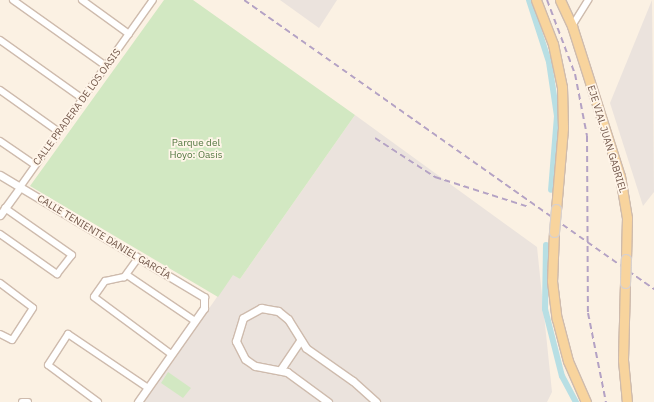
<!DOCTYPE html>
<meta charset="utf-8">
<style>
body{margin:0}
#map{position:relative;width:654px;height:402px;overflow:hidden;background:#fbf1e3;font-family:"IBM Plex Sans",sans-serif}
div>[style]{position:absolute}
.industrial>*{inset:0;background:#ebe3dd}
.green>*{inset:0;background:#d2e8c2}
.canal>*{height:6px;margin:-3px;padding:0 3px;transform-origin:3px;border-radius:3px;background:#b8dfe4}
.roads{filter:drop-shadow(1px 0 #cebbad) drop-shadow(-1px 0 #cebbad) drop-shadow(0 1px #cebbad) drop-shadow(0 -1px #cebbad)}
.minor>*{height:6px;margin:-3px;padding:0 3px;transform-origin:3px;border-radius:3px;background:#fff}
.tertiary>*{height:7px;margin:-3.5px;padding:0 3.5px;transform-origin:3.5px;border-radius:3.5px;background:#fff}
.primary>*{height:9px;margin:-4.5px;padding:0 4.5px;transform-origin:4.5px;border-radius:4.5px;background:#f8d49d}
.rail>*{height:2px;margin-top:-1px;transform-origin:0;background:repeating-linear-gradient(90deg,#b4a2c4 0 6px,transparent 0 10px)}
.bridges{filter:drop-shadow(1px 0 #d8d0cc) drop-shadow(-1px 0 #d8d0cc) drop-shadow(0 1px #d8d0cc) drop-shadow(0 -1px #d8d0cc)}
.primary-bridge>*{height:9px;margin:-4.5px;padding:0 4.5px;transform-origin:4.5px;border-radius:4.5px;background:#f8d49d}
span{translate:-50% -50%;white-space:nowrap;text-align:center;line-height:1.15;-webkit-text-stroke:3.5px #fff5e9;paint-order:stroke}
.street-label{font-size:10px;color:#72574a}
.park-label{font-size:10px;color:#547842}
</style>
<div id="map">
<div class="industrial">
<i style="clip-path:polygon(280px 0,337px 0,319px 28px)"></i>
<i style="clip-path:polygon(652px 0,654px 192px,643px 206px,610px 103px)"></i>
<i style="clip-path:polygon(355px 115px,537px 247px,552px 392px,547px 402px,144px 402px,233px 274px,240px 279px)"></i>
</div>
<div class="green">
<i style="clip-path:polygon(164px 0,193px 0,355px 115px,240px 279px,233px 275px,218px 297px,30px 186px)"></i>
<i style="clip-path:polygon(168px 372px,191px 388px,183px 398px,161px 383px)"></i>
</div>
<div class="canal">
<i style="left:529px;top:0;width:65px;rotate:72.1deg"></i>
<i style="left:549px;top:62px;width:55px;rotate:81.6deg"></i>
<i style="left:557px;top:116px;width:74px;rotate:94.6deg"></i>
<i style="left:546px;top:245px;width:64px;rotate:90.9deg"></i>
<i style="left:545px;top:309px;width:69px;rotate:75.8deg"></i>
<i style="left:562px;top:376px;width:30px;rotate:62deg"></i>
</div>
<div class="roads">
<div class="minor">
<i style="left:13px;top:0;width:114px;rotate:35.4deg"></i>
<i style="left:82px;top:0;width:58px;rotate:35.9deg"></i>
<i style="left:572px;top:26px;width:31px;rotate:-58deg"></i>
<i style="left:0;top:40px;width:102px;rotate:35.4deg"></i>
<i style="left:0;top:90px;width:72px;rotate:35.4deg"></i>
<i style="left:0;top:141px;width:42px;rotate:34.4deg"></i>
<i style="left:20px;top:187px;width:229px;rotate:-54.6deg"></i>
<i style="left:0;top:234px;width:70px;rotate:35.1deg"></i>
<i style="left:57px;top:274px;width:24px;rotate:-52deg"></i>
<i style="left:72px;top:255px;width:82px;rotate:-145deg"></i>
<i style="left:138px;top:258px;width:24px;rotate:126deg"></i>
<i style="left:124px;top:277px;width:19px;rotate:168deg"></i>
<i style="left:105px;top:281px;width:19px;rotate:125deg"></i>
<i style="left:94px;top:297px;width:96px;rotate:36.5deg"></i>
<i style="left:127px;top:275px;width:82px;rotate:34.1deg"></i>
<i style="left:0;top:283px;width:41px;rotate:37.1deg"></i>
<i style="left:33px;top:308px;width:38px;rotate:123deg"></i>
<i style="left:12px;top:340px;width:13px;rotate:-153deg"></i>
<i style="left:22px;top:402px;width:6px"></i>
<i style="left:98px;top:402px;width:62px;rotate:-143.5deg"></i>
<i style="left:48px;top:365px;width:37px;rotate:-57deg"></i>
<i style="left:68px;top:334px;width:97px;rotate:34deg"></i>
</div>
<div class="tertiary">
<i style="left:0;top:175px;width:238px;rotate:30.9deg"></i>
<i style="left:204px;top:297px;width:11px;rotate:90deg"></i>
<i style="left:204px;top:308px;width:115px;rotate:125.1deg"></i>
<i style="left:0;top:215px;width:34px;rotate:-54deg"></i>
<i style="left:281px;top:369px;width:34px;rotate:-56deg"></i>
<i style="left:328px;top:402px;width:51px;rotate:-143.8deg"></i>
<i style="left:287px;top:372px;width:33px;rotate:-169deg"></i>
<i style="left:255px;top:366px;width:12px;rotate:-145deg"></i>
<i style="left:245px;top:359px;width:20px;rotate:-117deg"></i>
<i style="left:236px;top:341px;width:24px;rotate:-73deg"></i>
<i style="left:243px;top:318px;width:21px;rotate:-29deg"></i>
<i style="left:261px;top:308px;width:17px;rotate:10deg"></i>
<i style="left:278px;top:311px;width:13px;rotate:39deg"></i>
<i style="left:288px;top:319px;width:34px;rotate:58deg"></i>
<i style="left:306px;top:348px;width:57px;rotate:35.1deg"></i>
<i style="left:353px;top:381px;width:31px;rotate:42deg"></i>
</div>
<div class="primary">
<i style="left:536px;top:0;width:47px;rotate:68.9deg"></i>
<i style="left:553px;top:44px;width:44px;rotate:78.2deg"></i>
<i style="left:562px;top:87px;width:41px;rotate:88.6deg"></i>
<i style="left:563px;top:128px;width:81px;rotate:94.9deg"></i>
<i style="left:560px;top:0;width:29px;rotate:65deg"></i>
<i style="left:572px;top:26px;width:157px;rotate:72.3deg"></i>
<i style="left:620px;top:176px;width:43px;rotate:80.5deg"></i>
<i style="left:627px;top:218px;width:41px;rotate:91.4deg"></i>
<i style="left:554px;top:232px;width:49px;rotate:92.3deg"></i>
<i style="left:552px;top:281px;width:38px;rotate:83deg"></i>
<i style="left:557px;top:319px;width:43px;rotate:75.3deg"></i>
<i style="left:568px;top:361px;width:45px;rotate:66.3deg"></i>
<i style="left:625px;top:283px;width:77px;rotate:91.5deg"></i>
<i style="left:623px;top:360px;width:42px;rotate:84.6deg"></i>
</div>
</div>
<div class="rail">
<i style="left:244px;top:0;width:502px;rotate:35.18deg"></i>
<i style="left:547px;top:0;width:79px;rotate:69.3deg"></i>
<i style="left:575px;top:74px;width:63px;rotate:79deg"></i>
<i style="left:587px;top:136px;width:177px;rotate:89.7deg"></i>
<i style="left:588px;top:313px;width:91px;rotate:78.6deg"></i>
<i style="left:375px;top:138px;width:72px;rotate:33deg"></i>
<i style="left:435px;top:177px;width:99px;rotate:17.7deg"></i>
</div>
<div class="bridges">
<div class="primary-bridge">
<i style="left:554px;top:232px;width:23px;rotate:-85deg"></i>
<i style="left:625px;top:283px;width:24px;rotate:-88deg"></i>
</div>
</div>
<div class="street-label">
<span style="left:77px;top:107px;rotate:-54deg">CALLE PRADERA DE LOS OASIS</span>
<span style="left:607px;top:139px;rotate:73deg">EJE VIAL JUAN GABRIEL</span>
<span style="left:104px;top:237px;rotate:31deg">CALLE TENIENTE DANIEL GARCÍA</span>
</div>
<div class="park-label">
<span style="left:196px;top:148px">Parque del<br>Hoyo: Oasis</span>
</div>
</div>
